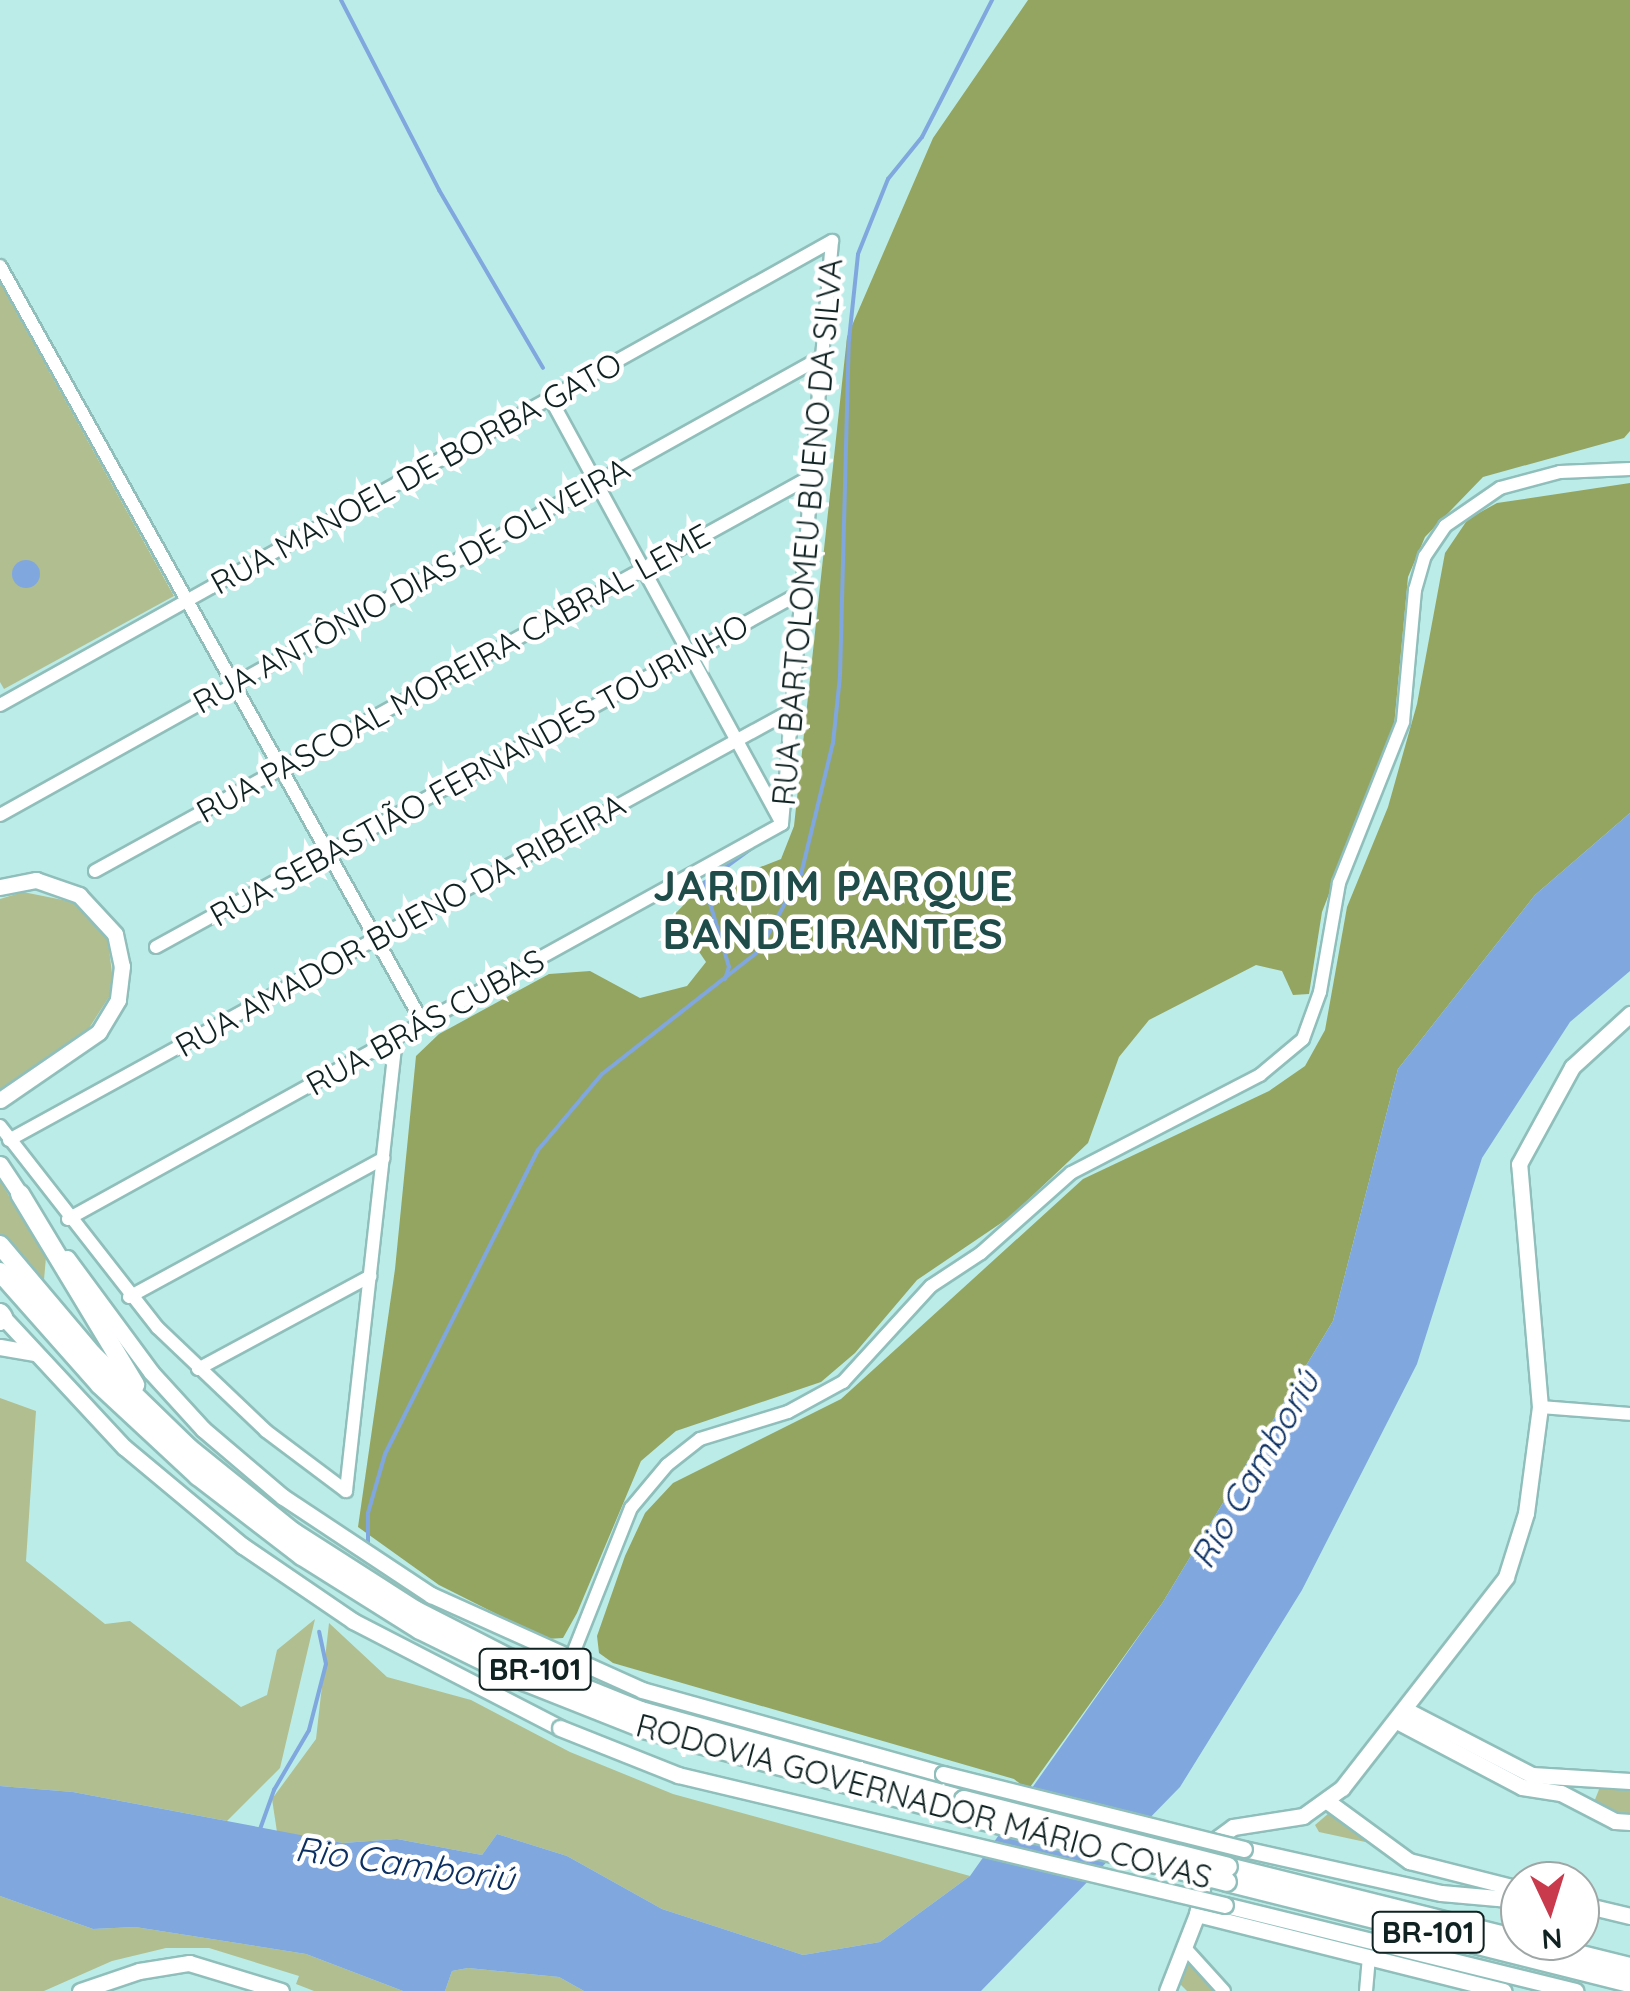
<!DOCTYPE html>
<meta charset="utf-8">
<style>
body{margin:0}
#map{position:relative;width:1630px;height:1991px;overflow:hidden;background:#bcece8;font-family:Quicksand,sans-serif}
div>[style]{position:absolute}
.green>*{inset:0;background:#b1be90}
.forest>*{inset:0;background:#94a562}
.water>*{inset:0;background:#81a7df}
.round{border-radius:50%}
.stream>*{height:4px;margin:-2px;padding:0 2px;transform-origin:2px;border-radius:2px;background:#81a7df}
.roads{filter:drop-shadow(2px 0 #90bfbb) drop-shadow(-2px 0 #90bfbb) drop-shadow(0 2px #90bfbb) drop-shadow(0 -2px #90bfbb)}
.minor>*{height:12px;margin:-6px;padding:0 6px;transform-origin:6px;border-radius:6px;background:#fff}
.major>*{height:15px;margin:-7.5px;padding:0 7.5px;transform-origin:7.5px;border-radius:7.5px;background:#fff}
.highway>*{height:18px;margin:-9px;padding:0 9px;transform-origin:9px;border-radius:9px;background:#fff}
.bridges{filter:drop-shadow(2px 0 #90bfbb) drop-shadow(-2px 0 #90bfbb) drop-shadow(0 2px #90bfbb) drop-shadow(0 -2px #90bfbb)}
.major-bridge>*{height:15px;margin:-7.5px;padding:0 7.5px;transform-origin:7.5px;border-radius:7.5px;background:#fff}
.highway-bridge>*{height:18px;margin:-9px;padding:0 9px;transform-origin:9px;border-radius:9px;background:#fff}
span{translate:-50% -50%;white-space:nowrap;text-align:center;line-height:1.15;-webkit-text-stroke:9px #fff;paint-order:stroke}
.shield-label span{padding:2px 8px;background:#fff;border:2px solid;border-radius:8px;-webkit-text-stroke-width:0}
.shield-label{font-size:30px;color:#0f2221;font-weight:700}
.street-label{font-size:32px;color:#0f2221}
.water-label{font-size:35px;color:#0c3062;font-style:italic}
.district-label{font-size:42px;color:#1f4c49;font-weight:700;letter-spacing:2.5px}
.north{position:absolute;left:1500px;top:1861px;width:100px;height:100px;box-sizing:border-box;background:#fff;border:2px solid #9fa7a6;border-radius:50%;rotate:176deg;font-size:28px;font-weight:700;line-height:40px;text-align:center;color:#0f2221}
.north::after{content:'';display:block;margin:auto;width:35px;height:45px;background:#ca3a4d;clip-path:polygon(50% 0,100% 100%,50% 72%,0 100%)}
</style>
<div id="map">
<div class="green">
<i style="clip-path:polygon(0 283px,174px 596px,4px 689px,0 682px)"></i>
<i style="clip-path:polygon(23px 892px,78px 903px,107px 933px,114px 989px,84px 1036px,0 1090px,0 899px)"></i>
<i style="clip-path:polygon(0 1181px,46px 1257px,44px 1280px,30px 1273px,0 1236px)"></i>
<i style="clip-path:polygon(0 1398px,36px 1411px,26px 1561px,105px 1624px,130px 1621px,241px 1707px,267px 1695px,277px 1650px,315px 1619px,280px 1768px,227px 1821px,73px 1792px,0 1786px)"></i>
<i style="clip-path:polygon(329px 1623px,387px 1677px,471px 1700px,570px 1752px,673px 1794px,970px 1876px,880px 1942px,803px 1955px,662px 1909px,567px 1856px,497px 1834px,482px 1855px,397px 1839px,343px 1843px,277px 1832px,272px 1799px,316px 1739px)"></i>
<i style="clip-path:polygon(1600px 1787px,1630px 1790px,1630px 1818px,1594px 1802px)"></i>
<i style="clip-path:polygon(1329px 1813px,1330px 1813px,1370px 1843px,1319px 1832px,1315px 1825px)"></i>
<i style="clip-path:polygon(0 1896px,93px 1929px,135px 1927px,306px 1954px,403px 1991px,314px 1991px,296px 1984px,299px 1976px,209px 1948px,166px 1948px,112px 1961px,44px 1991px,0 1991px)"></i>
<i style="clip-path:polygon(1187px 1958px,1217px 1991px,1187px 1991px,1177px 1981px)"></i>
<i style="clip-path:polygon(468px 1968px,559px 1977px,584px 1991px,445px 1991px,452px 1971px)"></i>
</div>
<div class="forest">
<i style="clip-path:polygon(1028px 0,1630px 0,1630px 431px,1624px 438px,1483px 477px,1425px 537px,1408px 577px,1394px 726px,1322px 912px,1309px 994px,1293px 995px,1282px 971px,1256px 965px,1149px 1020px,1119px 1057px,1088px 1143px,1010px 1217px,917px 1280px,855px 1353px,821px 1382px,676px 1431px,641px 1461px,577px 1613px,563px 1638px,546px 1639px,439px 1585px,358px 1527px,395px 1269px,416px 1056px,439px 1034px,549px 974px,590px 971px,640px 998px,687px 986px,706px 962px,674px 915px,696px 892px,781px 859px,794px 826px,847px 337px,933px 138px)"></i>
<i style="clip-path:polygon(1630px 483px,1630px 813px,1535px 895px,1398px 1069px,1333px 1321px,1163px 1602px,1028px 1790px,1014px 1779px,613px 1663px,599px 1653px,597px 1636px,625px 1556px,645px 1513px,673px 1483px,841px 1399px,1083px 1179px,1269px 1091px,1305px 1066px,1325px 1030px,1347px 907px,1388px 807px,1417px 704px,1445px 553px,1468px 519px,1497px 503px)"></i>
</div>
<div class="water">
<i class="round" style="left:12px;top:560px;width:28px;height:28px"></i>
<i style="clip-path:polygon(1630px 813px,1630px 971px,1570px 1022px,1482px 1158px,1417px 1364px,1302px 1590px,1180px 1787px,981px 1991px,584px 1991px,559px 1977px,468px 1968px,452px 1971px,445px 1991px,403px 1991px,306px 1954px,135px 1927px,93px 1929px,0 1896px,0 1786px,73px 1792px,343px 1843px,397px 1839px,482px 1855px,497px 1834px,567px 1856px,662px 1909px,803px 1955px,880px 1942px,970px 1876px,1163px 1602px,1333px 1321px,1398px 1069px,1535px 895px)"></i>
</div>
<div class="stream">
<i style="left:341px;top:0;width:214px;rotate:62.7deg"></i>
<i style="left:439px;top:190px;width:206px;rotate:59.7deg"></i>
<i style="left:725px;top:979px;width:13px;rotate:-72deg"></i>
<i style="left:729px;top:967px;width:88px;rotate:-106.6deg"></i>
<i style="left:704px;top:883px;width:78px;rotate:-36.1deg"></i>
<i style="left:368px;top:1546px;width:33px;rotate:-90deg"></i>
<i style="left:368px;top:1513px;width:61px;rotate:-73.9deg"></i>
<i style="left:385px;top:1454px;width:340px;rotate:-63.3deg"></i>
<i style="left:538px;top:1150px;width:99px;rotate:-49.9deg"></i>
<i style="left:602px;top:1074px;width:199px;rotate:-38.1deg"></i>
<i style="left:759px;top:951px;width:88px;rotate:-61.4deg"></i>
<i style="left:801px;top:874px;width:135px;rotate:-76.3deg"></i>
<i style="left:833px;top:743px;width:67px;rotate:-84deg"></i>
<i style="left:840px;top:676px;width:336px;rotate:-88.5deg"></i>
<i style="left:849px;top:340px;width:86px;rotate:-84deg"></i>
<i style="left:858px;top:254px;width:81px;rotate:-68.2deg"></i>
<i style="left:888px;top:179px;width:54px;rotate:-51deg"></i>
<i style="left:922px;top:137px;width:154px;rotate:-62.9deg"></i>
<i style="left:259px;top:1832px;width:45px;rotate:-70.3deg"></i>
<i style="left:274px;top:1790px;width:69px;rotate:-59.7deg"></i>
<i style="left:309px;top:1730px;width:68px;rotate:-75.6deg"></i>
<i style="left:326px;top:1664px;width:33px;rotate:-102deg"></i>
</div>
<div class="roads">
<div class="minor">
<i style="left:0;top:266px;width:867px;rotate:60.8deg"></i>
<i style="left:550px;top:398px;width:483px;rotate:61.4deg"></i>
<i style="left:0;top:705px;width:953px;rotate:-29.15deg"></i>
<i style="left:0;top:815px;width:941px;rotate:-29.13deg"></i>
<i style="left:782px;top:824px;width:585px;rotate:-85.1deg"></i>
<i style="left:95px;top:871px;width:819px;rotate:-28.85deg"></i>
<i style="left:156px;top:947px;width:737px;rotate:-28.79deg"></i>
<i style="left:0;top:1126px;width:256px;rotate:52deg"></i>
<i style="left:158px;top:1328px;width:149px;rotate:43.6deg"></i>
<i style="left:266px;top:1431px;width:100px;rotate:36.9deg"></i>
<i style="left:346px;top:1491px;width:456px;rotate:-83.7deg"></i>
<i style="left:9px;top:1140px;width:893px;rotate:-28.77deg"></i>
<i style="left:68px;top:1219px;width:816px;rotate:-28.95deg"></i>
<i style="left:129px;top:1297px;width:290px;rotate:-28.6deg"></i>
<i style="left:198px;top:1369px;width:196px;rotate:-28.3deg"></i>
<i style="left:1540px;top:1407px;width:90px;rotate:4.4deg"></i>
<i style="left:570px;top:1661px;width:165px;rotate:-68.3deg"></i>
<i style="left:631px;top:1508px;width:56px;rotate:-50.1deg"></i>
<i style="left:667px;top:1465px;width:42px;rotate:-38.2deg"></i>
<i style="left:700px;top:1439px;width:92px;rotate:-17.1deg"></i>
<i style="left:788px;top:1412px;width:63px;rotate:-28.6deg"></i>
<i style="left:843px;top:1382px;width:130px;rotate:-47.5deg"></i>
<i style="left:931px;top:1286px;width:60px;rotate:-33.4deg"></i>
<i style="left:981px;top:1253px;width:120px;rotate:-41.6deg"></i>
<i style="left:1071px;top:1173px;width:213px;rotate:-27.4deg"></i>
<i style="left:1260px;top:1075px;width:56px;rotate:-39.9deg"></i>
<i style="left:1303px;top:1039px;width:50px;rotate:-70.1deg"></i>
<i style="left:1320px;top:992px;width:111px;rotate:-80.1deg"></i>
<i style="left:1339px;top:883px;width:173px;rotate:-68.3deg"></i>
<i style="left:1403px;top:722px;width:133px;rotate:-84.8deg"></i>
<i style="left:1415px;top:590px;width:35px;rotate:-74deg"></i>
<i style="left:1425px;top:556px;width:36px;rotate:-56deg"></i>
<i style="left:1445px;top:526px;width:67px;rotate:-34.6deg"></i>
<i style="left:1500px;top:488px;width:62px;rotate:-14.9deg"></i>
<i style="left:1560px;top:472px;width:70px;rotate:-2.5deg"></i>
<i style="left:1185px;top:1948px;width:58px;rotate:47.8deg"></i>
<i style="left:1366px;top:1991px;width:34px;rotate:-85deg"></i>
</div>
<div class="major">
<i style="left:0;top:887px;width:37px;rotate:-11deg"></i>
<i style="left:36px;top:880px;width:46px;rotate:19.2deg"></i>
<i style="left:79px;top:895px;width:53px;rotate:47.3deg"></i>
<i style="left:115px;top:934px;width:33px;rotate:78deg"></i>
<i style="left:122px;top:966px;width:34px;rotate:97deg"></i>
<i style="left:118px;top:1000px;width:37px;rotate:121deg"></i>
<i style="left:99px;top:1032px;width:120px;rotate:145.5deg"></i>
<i style="left:0;top:1164px;width:47px;rotate:56.3deg"></i>
<i style="left:67px;top:1258px;width:142px;rotate:53.6deg"></i>
<i style="left:151px;top:1372px;width:77px;rotate:47.6deg"></i>
<i style="left:203px;top:1429px;width:105px;rotate:40.4deg"></i>
<i style="left:283px;top:1497px;width:178px;rotate:33.5deg"></i>
<i style="left:431px;top:1595px;width:231px;rotate:24.2deg"></i>
<i style="left:642px;top:1690px;width:313px;rotate:15.6deg"></i>
<i style="left:0;top:1322px;width:6px;rotate:-59deg"></i>
<i style="left:3px;top:1317px;width:178px;rotate:47.1deg"></i>
<i style="left:124px;top:1447px;width:155px;rotate:39.8deg"></i>
<i style="left:243px;top:1546px;width:133px;rotate:34.3deg"></i>
<i style="left:353px;top:1621px;width:233px;rotate:27.3deg"></i>
<i style="left:0;top:1347px;width:34px;rotate:10deg"></i>
<i style="left:1406px;top:1710px;width:142px;rotate:27.3deg"></i>
<i style="left:1532px;top:1775px;width:98px;rotate:3.5deg"></i>
<i style="left:1397px;top:1721px;width:141px;rotate:27.8deg"></i>
<i style="left:1522px;top:1787px;width:39px;rotate:9deg"></i>
<i style="left:1561px;top:1793px;width:61px;rotate:27.4deg"></i>
<i style="left:1615px;top:1821px;width:15px;rotate:4deg"></i>
<i style="left:1327px;top:1801px;width:102px;rotate:36.2deg"></i>
<i style="left:1409px;top:1861px;width:114px;rotate:14.2deg"></i>
<i style="left:1244px;top:1849px;width:202px;rotate:12.6deg"></i>
<i style="left:1441px;top:1893px;width:79px;rotate:5.1deg"></i>
<i style="left:1580px;top:1904px;width:51px;rotate:13.5deg"></i>
<i style="left:1225px;top:1905px;width:361px;rotate:13.8deg"></i>
<i style="left:1197px;top:1914px;width:316px;rotate:14.1deg"></i>
<i style="left:80px;top:1991px;width:62px;rotate:-18.7deg"></i>
<i style="left:139px;top:1971px;width:51px;rotate:-9.1deg"></i>
<i style="left:189px;top:1963px;width:96px;rotate:16.9deg"></i>
<i style="left:1167px;top:1991px;width:83px;rotate:-68.7deg"></i>
<i style="left:1197px;top:1914px;width:72px;rotate:-78.8deg"></i>
<i style="left:1211px;top:1843px;width:27px;rotate:-36deg"></i>
<i style="left:1233px;top:1827px;width:71px;rotate:-8.9deg"></i>
<i style="left:1303px;top:1816px;width:48px;rotate:-35.7deg"></i>
<i style="left:1342px;top:1788px;width:267px;rotate:-52.1deg"></i>
<i style="left:1506px;top:1577px;width:67px;rotate:-72.6deg"></i>
<i style="left:1526px;top:1513px;width:107px;rotate:-82.5deg"></i>
<i style="left:1540px;top:1407px;width:244px;rotate:-94.9deg"></i>
<i style="left:1519px;top:1164px;width:111px;rotate:-61.3deg"></i>
<i style="left:1572px;top:1067px;width:79px;rotate:-42.4deg"></i>
</div>
<div class="highway">
<i style="left:20px;top:1194px;width:223px;rotate:58.9deg"></i>
<i style="left:0;top:1245px;width:143px;rotate:49.8deg"></i>
<i style="left:92px;top:1354px;width:136px;rotate:44.1deg"></i>
<i style="left:190px;top:1449px;width:132px;rotate:38.9deg"></i>
<i style="left:293px;top:1532px;width:145px;rotate:32.6deg"></i>
<i style="left:415px;top:1610px;width:106px;rotate:27.1deg"></i>
<i style="left:509px;top:1658px;width:142px;rotate:21.9deg"></i>
<i style="left:641px;top:1711px;width:335px;rotate:15.4deg"></i>
<i style="left:0;top:1272px;width:151px;rotate:48.5deg"></i>
<i style="left:100px;top:1385px;width:134px;rotate:42.9deg"></i>
<i style="left:198px;top:1476px;width:131px;rotate:37.6deg"></i>
<i style="left:302px;top:1556px;width:139px;rotate:32.1deg"></i>
<i style="left:420px;top:1630px;width:118px;rotate:26.1deg"></i>
<i style="left:526px;top:1682px;width:130px;rotate:21.6deg"></i>
<i style="left:647px;top:1730px;width:325px;rotate:15.1deg"></i>
<i style="left:0;top:1313px;width:5px;rotate:53deg"></i>
<i style="left:1228px;top:1867px;width:301px;rotate:14deg"></i>
<i style="left:1227px;top:1882px;width:415px;rotate:14.1deg"></i>
<i style="left:1525px;top:1941px;width:108px;rotate:13.9deg"></i>
</div>
</div>
<div class="bridges">
<div class="major-bridge">
<i style="left:560px;top:1728px;width:127px;rotate:21.7deg"></i>
<i style="left:678px;top:1775px;width:562px;rotate:13.37deg"></i>
<i style="left:943px;top:1774px;width:310px;rotate:14deg"></i>
</div>
<div class="highway-bridge">
<i style="left:964px;top:1800px;width:272px;rotate:14.2deg"></i>
<i style="left:961px;top:1815px;width:274px;rotate:14.1deg"></i>
</div>
</div>
<div class="shield-label">
<span style="left:535px;top:1669px">BR-101</span>
<span style="left:1428px;top:1932px">BR-101</span>
</div>
<div class="street-label">
<span style="left:416px;top:473px;rotate:-29deg">RUA MANOEL DE BORBA GATO</span>
<span style="left:807px;top:532px;rotate:-85deg">RUA BARTOLOMEU BUENO DA SILVA</span>
<span style="left:411px;top:585px;rotate:-29deg">RUA ANTÔNIO DIAS DE OLIVEIRA</span>
<span style="left:453px;top:673px;rotate:-29deg">RUA PASCOAL MOREIRA CABRAL LEME</span>
<span style="left:479px;top:770px;rotate:-29deg">RUA SEBASTIÃO FERNANDES TOURINHO</span>
<span style="left:400px;top:925px;rotate:-29deg">RUA AMADOR BUENO DA RIBEIRA</span>
<span style="left:425px;top:1022px;rotate:-29deg">RUA BRÁS CUBAS</span>
<span style="left:924px;top:1801px;rotate:15deg">RODOVIA GOVERNADOR MÁRIO COVAS</span>
</div>
<div class="water-label">
<span style="left:1254px;top:1469px;rotate:-60deg">Rio Camboriú</span>
<span style="left:405px;top:1863px;rotate:8deg">Rio Camboriú</span>
</div>
<div class="district-label">
<span style="left:834px;top:910px">JARDIM PARQUE<br>BANDEIRANTES</span>
</div>
<div class="north">N</div>
</div>
